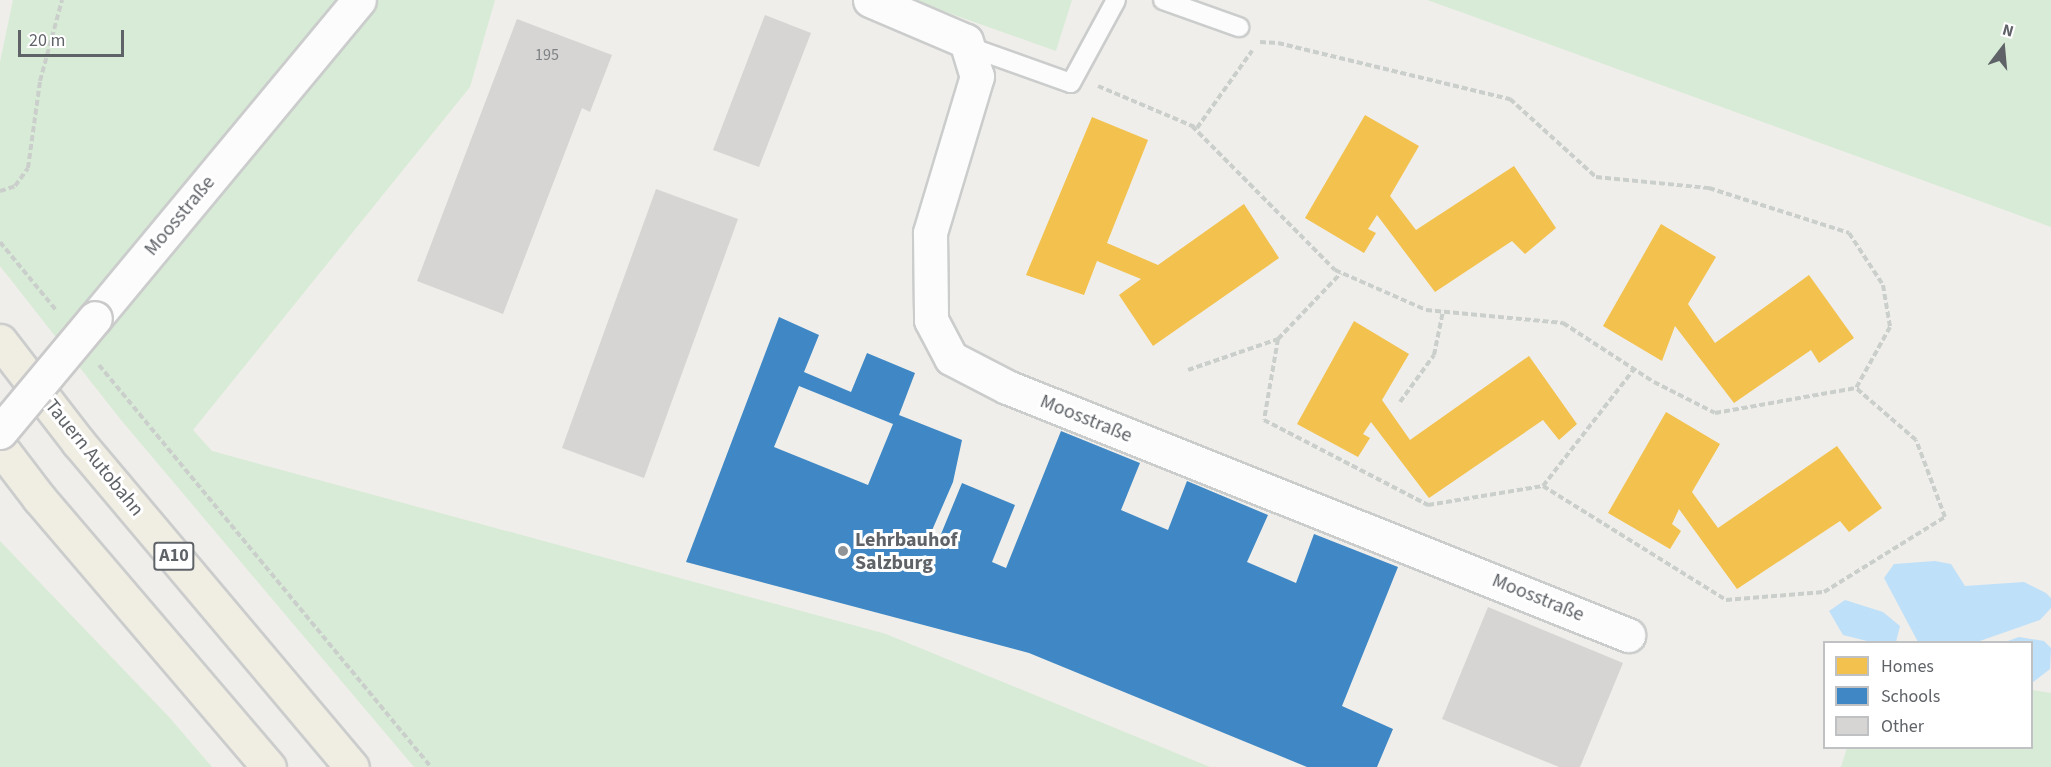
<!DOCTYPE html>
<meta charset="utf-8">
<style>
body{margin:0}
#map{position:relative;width:2051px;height:767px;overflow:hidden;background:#efeeea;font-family:"Source Sans 3",sans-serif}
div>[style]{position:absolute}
.green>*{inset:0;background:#d8ebd6}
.water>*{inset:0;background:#bfe0f9}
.homes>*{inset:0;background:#f2c14e}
.schools>*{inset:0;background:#3f88c5}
.building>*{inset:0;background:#d6d5d3}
.path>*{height:4px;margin-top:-2px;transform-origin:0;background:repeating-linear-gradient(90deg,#cacfcc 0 6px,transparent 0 9px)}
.roads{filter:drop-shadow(2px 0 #cbcccc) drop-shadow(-2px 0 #cbcccc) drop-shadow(0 2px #cbcccc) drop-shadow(0 -2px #cbcccc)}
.lane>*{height:18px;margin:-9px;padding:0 9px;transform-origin:9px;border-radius:9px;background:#fdfcfc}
.street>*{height:33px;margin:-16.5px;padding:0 16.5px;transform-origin:16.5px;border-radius:16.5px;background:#fdfcfc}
.secondary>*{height:33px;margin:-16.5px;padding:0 16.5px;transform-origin:16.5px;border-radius:16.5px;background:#fdfcfc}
.highway>*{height:33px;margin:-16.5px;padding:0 16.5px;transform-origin:16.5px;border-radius:16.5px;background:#f0ede3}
.bridges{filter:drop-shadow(2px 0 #cacacb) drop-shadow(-2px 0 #cacacb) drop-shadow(0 2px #cacacb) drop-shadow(0 -2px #cacacb)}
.secondary-bridge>*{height:33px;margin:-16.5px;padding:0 16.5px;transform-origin:16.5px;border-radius:16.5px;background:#fdfcfc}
.dots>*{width:16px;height:16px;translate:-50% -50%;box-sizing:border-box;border:3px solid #fff;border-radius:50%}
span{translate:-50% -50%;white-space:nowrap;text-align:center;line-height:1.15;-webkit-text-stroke:6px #fff;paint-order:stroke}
.number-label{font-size:16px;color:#7e8184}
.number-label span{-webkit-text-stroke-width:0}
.shield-label span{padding:2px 4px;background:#fff;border:2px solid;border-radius:4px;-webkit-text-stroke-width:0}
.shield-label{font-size:18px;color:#5f6368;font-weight:700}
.street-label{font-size:20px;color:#5f6368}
.poi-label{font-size:20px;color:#5f6368;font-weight:700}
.left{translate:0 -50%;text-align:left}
.legend{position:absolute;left:1823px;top:641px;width:210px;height:108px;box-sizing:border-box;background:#fff;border:2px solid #bfc1c3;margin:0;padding:8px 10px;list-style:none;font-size:18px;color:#5f6368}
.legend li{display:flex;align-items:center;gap:12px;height:30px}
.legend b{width:30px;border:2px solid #bfc1c3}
.north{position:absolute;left:1973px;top:18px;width:60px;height:60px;-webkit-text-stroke:4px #fff;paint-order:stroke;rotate:16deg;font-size:16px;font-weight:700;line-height:24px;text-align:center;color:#5f6368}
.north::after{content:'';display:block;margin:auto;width:21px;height:27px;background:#5f6368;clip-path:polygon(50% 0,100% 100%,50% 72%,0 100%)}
.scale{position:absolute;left:18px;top:30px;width:106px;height:27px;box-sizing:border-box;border:3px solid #5f6368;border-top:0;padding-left:8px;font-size:18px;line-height:21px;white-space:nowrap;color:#5f6368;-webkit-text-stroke:4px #fff;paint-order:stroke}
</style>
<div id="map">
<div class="green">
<i style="clip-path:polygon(13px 0,340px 0,364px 21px,376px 0,495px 0,470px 87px,193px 430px,212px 451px,886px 634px,1210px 767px,414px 767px,121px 420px,0 266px,0 62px)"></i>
<i style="clip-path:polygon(912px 0,1072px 0,1056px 51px)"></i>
<i style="clip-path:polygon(1427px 0,2051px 0,2051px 227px,1461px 12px)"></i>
<i style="clip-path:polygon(0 541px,169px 717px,212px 767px,0 767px)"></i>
<i style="clip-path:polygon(2032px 690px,2051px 693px,2051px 767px,1841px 767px,1847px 748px,2032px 748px)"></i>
</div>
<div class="water">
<i style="clip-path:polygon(1935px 561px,1951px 564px,1965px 586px,2024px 582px,2046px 593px,2051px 598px,2051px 608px,2040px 620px,1977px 642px,1918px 642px,1884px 578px,1894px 564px)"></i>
<i style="clip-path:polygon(1845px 600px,1883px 612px,1900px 626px,1896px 642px,1871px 642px,1843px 635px,1829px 611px)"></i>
<i style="clip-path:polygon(2019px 637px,2044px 641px,2051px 648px,2050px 669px,2032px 683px,2032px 642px,2005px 642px)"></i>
</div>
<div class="homes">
<i style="clip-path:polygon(1365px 115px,1419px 146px,1390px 196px,1416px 230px,1514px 166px,1556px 228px,1525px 254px,1512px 241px,1435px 292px,1377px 215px,1368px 229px,1376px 233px,1364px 253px,1305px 218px)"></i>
<i style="clip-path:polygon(1092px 117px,1148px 140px,1107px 243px,1158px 265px,1244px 204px,1279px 258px,1153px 346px,1119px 295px,1141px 279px,1097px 261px,1084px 295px,1026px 275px)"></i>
<i style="clip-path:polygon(1661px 224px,1716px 257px,1688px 304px,1715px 343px,1809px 275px,1854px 338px,1819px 363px,1811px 350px,1734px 403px,1675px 326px,1662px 361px,1603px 326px)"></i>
<i style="clip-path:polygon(1354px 321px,1409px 354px,1382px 400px,1410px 440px,1529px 356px,1577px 424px,1559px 440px,1543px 420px,1429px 498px,1371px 422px,1363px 434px,1370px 438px,1358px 457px,1297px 424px)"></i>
<i style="clip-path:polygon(1666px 412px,1720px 444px,1692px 492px,1718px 528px,1837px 446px,1882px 508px,1849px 532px,1840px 521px,1737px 589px,1679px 509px,1672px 524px,1681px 531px,1670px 549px,1608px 513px)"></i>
</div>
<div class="schools">
<i style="clip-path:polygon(evenodd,779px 317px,819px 335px,804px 372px,851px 392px,867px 353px,915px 373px,899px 415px,962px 440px,953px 482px,930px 535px,939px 539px,962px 483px,1015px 505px,992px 562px,1006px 568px,1061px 431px,1140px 463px,1121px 510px,1168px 530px,1187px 481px,1268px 515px,1247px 562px,1296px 583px,1314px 534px,1398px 567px,1342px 706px,1393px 729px,1377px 767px,1307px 767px,1029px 653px,686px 562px,779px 317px,799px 386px,893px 424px,868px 485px,774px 447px,799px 386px)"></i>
</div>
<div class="building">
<i style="clip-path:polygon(765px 15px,811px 33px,759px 167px,713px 150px)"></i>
<i style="clip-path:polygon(517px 19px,612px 55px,590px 112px,582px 108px,503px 314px,417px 281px)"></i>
<i style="clip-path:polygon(656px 189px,738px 219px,644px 478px,562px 448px)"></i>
<i style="clip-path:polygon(1488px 607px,1623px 663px,1580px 767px,1559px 767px,1442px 719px)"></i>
</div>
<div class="path">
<i style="left:1260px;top:42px;width:18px;rotate:3deg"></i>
<i style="left:1278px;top:43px;width:239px;rotate:13.6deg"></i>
<i style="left:1510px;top:99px;width:116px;rotate:42.2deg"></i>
<i style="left:1596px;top:177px;width:114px;rotate:5.6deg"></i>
<i style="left:1709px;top:188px;width:147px;rotate:17.8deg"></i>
<i style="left:1849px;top:233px;width:62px;rotate:56.8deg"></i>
<i style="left:1883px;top:285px;width:43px;rotate:80.5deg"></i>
<i style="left:1890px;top:327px;width:70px;rotate:119.1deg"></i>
<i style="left:1098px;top:86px;width:108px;rotate:23deg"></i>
<i style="left:1197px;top:128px;width:95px;rotate:-54.5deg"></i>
<i style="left:1192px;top:126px;width:203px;rotate:45.2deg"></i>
<i style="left:1335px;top:270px;width:99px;rotate:23.7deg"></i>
<i style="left:1426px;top:310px;width:138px;rotate:5.4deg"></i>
<i style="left:1563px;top:323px;width:108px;rotate:33deg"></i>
<i style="left:1654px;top:382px;width:68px;rotate:26.9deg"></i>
<i style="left:1715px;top:413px;width:143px;rotate:-10.1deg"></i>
<i style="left:0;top:191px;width:16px;rotate:-18deg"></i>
<i style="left:15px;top:186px;width:22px;rotate:-54deg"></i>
<i style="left:28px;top:168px;width:88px;rotate:-82.1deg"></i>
<i style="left:40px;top:81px;width:84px;rotate:-74.8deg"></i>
<i style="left:0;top:242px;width:88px;rotate:50.5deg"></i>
<i style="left:1278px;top:339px;width:82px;rotate:99.8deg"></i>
<i style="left:1264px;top:420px;width:185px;rotate:27.4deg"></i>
<i style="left:1428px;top:505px;width:117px;rotate:-9.4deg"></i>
<i style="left:1543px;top:486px;width:148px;rotate:-52.1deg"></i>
<i style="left:99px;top:365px;width:521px;rotate:50.45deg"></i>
<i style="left:1188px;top:370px;width:95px;rotate:-19deg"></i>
<i style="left:1278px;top:339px;width:91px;rotate:-46.3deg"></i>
<i style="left:1400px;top:402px;width:58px;rotate:-54.1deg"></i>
<i style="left:1434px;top:355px;width:45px;rotate:-78.4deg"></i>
<i style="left:1543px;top:486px;width:216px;rotate:31.9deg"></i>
<i style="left:1726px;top:600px;width:98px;rotate:-4.7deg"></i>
<i style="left:1824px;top:592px;width:142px;rotate:-31.8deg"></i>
<i style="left:1945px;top:517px;width:82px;rotate:-110.6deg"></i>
<i style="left:1916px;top:440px;width:79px;rotate:-139.1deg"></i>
</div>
<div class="roads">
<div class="lane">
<i style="left:1163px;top:0;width:81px;rotate:19.6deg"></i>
<i style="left:967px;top:46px;width:110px;rotate:19.6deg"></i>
<i style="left:1071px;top:83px;width:94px;rotate:-61.5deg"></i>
</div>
<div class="street">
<i style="left:870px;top:0;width:104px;rotate:23.1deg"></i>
<i style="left:966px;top:41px;width:37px;rotate:73deg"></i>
<i style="left:977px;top:76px;width:164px;rotate:106.7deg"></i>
<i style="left:930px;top:233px;width:87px;rotate:89.3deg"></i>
<i style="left:931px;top:320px;width:43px;rotate:62.2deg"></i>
<i style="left:951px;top:358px;width:63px;rotate:27.4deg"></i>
<i style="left:1007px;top:387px;width:669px;rotate:21.77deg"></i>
</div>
<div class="secondary">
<i style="left:95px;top:318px;width:413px;rotate:-50.3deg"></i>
</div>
<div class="highway">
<i style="left:0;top:341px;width:128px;rotate:52.3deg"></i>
<i style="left:78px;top:442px;width:425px;rotate:49.9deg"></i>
<i style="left:0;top:447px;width:64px;rotate:52.6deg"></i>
<i style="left:39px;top:498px;width:354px;rotate:49.5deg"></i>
</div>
</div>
<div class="bridges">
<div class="secondary-bridge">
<i style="left:0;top:432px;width:148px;rotate:-50.2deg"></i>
</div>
</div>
<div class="dots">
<i style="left:843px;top:551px;background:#919496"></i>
</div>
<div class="number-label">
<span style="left:547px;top:55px">195</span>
</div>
<div class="shield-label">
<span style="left:174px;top:556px">A10</span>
</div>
<div class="street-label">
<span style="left:180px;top:216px;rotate:-50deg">Moosstraße</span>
<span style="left:1086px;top:419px;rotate:22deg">Moosstraße</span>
<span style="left:94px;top:458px;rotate:51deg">Tauern Autobahn</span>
<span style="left:1538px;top:598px;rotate:22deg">Moosstraße</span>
</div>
<div class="poi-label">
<span class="left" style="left:855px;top:552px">Lehrbauhof<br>Salzburg</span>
</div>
<ul class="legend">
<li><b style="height:16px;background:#f2c14e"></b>Homes</li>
<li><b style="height:16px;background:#3f88c5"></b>Schools</li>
<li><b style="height:16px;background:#d6d5d3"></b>Other</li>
</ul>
<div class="north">N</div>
<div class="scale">20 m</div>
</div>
